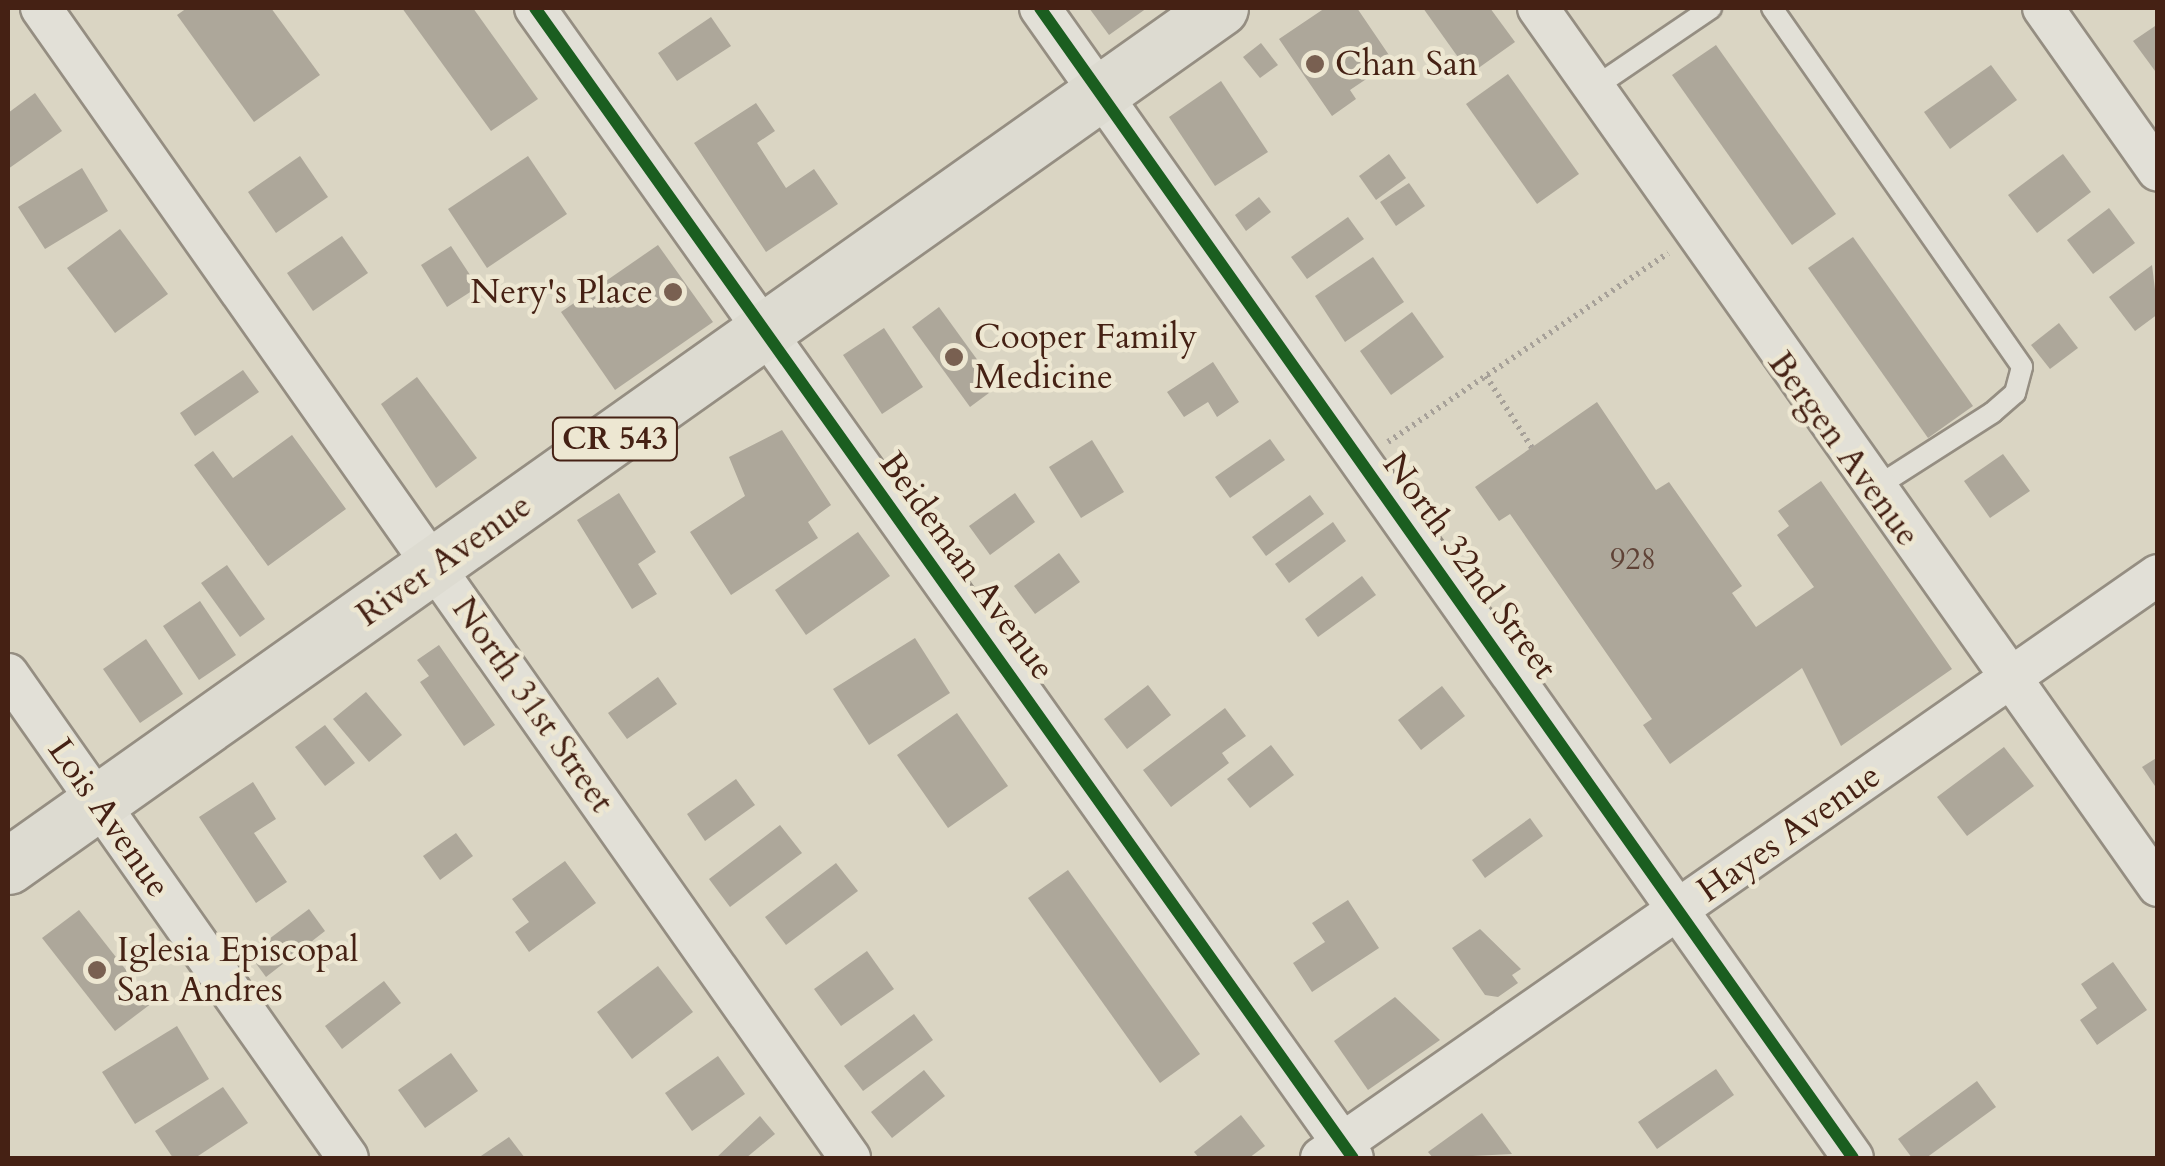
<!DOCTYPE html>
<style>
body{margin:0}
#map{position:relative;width:2165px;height:1166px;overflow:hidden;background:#dad5c3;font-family:Cardo,serif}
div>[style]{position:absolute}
.building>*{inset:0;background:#ada79a}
.path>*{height:6px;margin-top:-3px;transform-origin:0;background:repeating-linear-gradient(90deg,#a7a199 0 2.5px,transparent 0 7.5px)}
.roads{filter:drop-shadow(2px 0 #958e82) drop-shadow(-2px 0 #958e82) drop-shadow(0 2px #958e82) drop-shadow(0 -2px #958e82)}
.lane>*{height:20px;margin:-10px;padding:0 10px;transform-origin:10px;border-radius:10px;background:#e2e0d7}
.street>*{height:40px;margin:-20px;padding:0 20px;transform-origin:20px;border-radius:20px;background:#e2e0d7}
.primary>*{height:55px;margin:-27.5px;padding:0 27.5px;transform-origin:27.5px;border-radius:27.5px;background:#dddbd1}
.cycleway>*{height:12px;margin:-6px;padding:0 6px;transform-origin:6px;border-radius:6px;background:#1b5e20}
.dots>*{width:28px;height:28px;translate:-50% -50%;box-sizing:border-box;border:5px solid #ede7d2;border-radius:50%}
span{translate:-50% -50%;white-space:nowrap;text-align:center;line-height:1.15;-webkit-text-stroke:9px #ede7d2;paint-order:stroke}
.number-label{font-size:30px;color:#5f4236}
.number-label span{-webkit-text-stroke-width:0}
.shield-label span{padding:2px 8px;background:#ede7d2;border:2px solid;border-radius:8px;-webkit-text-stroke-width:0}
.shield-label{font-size:32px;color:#452114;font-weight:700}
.poi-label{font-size:35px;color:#452114}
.left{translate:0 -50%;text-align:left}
.right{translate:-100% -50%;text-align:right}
.street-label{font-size:35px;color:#452114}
.frame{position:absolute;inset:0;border:10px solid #452114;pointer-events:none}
</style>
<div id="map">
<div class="building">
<i style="clip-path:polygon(187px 8px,271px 8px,320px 75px,254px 122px,177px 15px)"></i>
<i style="clip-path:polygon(402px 8px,473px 8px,538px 99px,491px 131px)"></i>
<i style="clip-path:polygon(1089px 8px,1147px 8px,1109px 35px)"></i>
<i style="clip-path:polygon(1325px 8px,1357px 8px,1393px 61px,1350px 90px,1356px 99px,1332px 116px,1279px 39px)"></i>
<i style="clip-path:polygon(1423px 8px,1490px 8px,1515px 42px,1470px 74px)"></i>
<i style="clip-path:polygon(711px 17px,731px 46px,677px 81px,658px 53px)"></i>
<i style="clip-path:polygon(2158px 24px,2158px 75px,2133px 41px)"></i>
<i style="clip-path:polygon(1261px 43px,1278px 65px,1260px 78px,1243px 57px)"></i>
<i style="clip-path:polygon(1716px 45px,1836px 214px,1792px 245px,1672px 75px)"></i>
<i style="clip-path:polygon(1991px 65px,2017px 100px,1950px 149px,1924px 112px)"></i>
<i style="clip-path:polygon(1508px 74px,1579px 174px,1537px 204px,1466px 104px)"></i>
<i style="clip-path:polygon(1221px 81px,1268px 152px,1215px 186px,1169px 117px)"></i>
<i style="clip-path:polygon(35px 93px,62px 131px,8px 169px,8px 113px)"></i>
<i style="clip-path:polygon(756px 103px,775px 131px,757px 143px,786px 188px,814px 169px,838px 204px,766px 252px,694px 143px)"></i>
<i style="clip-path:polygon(1389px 154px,1406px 178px,1376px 200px,1359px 176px)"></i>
<i style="clip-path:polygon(2063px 154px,2091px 192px,2037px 233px,2008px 195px)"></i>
<i style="clip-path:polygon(300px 156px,328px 197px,276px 233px,248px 192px)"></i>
<i style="clip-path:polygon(528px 156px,567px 214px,487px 268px,448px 209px)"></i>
<i style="clip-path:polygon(82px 168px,108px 211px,45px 249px,18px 207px)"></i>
<i style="clip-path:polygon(1409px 183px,1425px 206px,1396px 226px,1380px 202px)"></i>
<i style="clip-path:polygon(1259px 197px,1271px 212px,1246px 231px,1235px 215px)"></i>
<i style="clip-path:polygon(2109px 208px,2135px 243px,2093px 274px,2067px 240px)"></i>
<i style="clip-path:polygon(1348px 217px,1364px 239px,1307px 279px,1291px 257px)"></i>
<i style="clip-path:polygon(120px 229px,168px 294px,115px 333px,67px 268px)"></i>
<i style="clip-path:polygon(342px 236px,368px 273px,313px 311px,287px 273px)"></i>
<i style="clip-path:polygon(1853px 237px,1973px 406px,1928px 438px,1808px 268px)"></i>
<i style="clip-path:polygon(658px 245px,713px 322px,615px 390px,561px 312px)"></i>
<i style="clip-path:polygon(451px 246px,478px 287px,447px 307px,421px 265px)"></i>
<i style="clip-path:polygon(1373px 257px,1404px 302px,1345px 342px,1315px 296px)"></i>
<i style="clip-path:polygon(2152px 265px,2158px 314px,2135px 331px,2109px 297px)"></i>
<i style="clip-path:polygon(939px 307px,997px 387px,970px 407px,912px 327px)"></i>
<i style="clip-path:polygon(1412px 312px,1444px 357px,1391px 395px,1360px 351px)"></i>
<i style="clip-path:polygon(2059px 323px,2078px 348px,2050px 369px,2031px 345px)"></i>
<i style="clip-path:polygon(884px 328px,923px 387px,882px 414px,843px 355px)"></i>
<i style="clip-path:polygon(1213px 362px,1239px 402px,1217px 417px,1208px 402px,1184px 417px,1167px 392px)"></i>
<i style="clip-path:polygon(243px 370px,259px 392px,195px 436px,180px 413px)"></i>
<i style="clip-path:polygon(417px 377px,477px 458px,436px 488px,381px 404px)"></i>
<i style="clip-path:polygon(1597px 402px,1656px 490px,1669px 482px,1742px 586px,1732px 593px,1756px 627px,1814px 587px,1777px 535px,1789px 526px,1778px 511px,1821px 481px,1952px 669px,1841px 746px,1802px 668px,1670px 764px,1643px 725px,1652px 719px,1510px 514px,1499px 521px,1475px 487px)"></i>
<i style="clip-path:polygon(782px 430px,831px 505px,808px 522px,818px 538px,731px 595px,690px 532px,745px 496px,729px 457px)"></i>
<i style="clip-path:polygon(292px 435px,346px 509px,268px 566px,194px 465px,213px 451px,233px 478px)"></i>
<i style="clip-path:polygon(1270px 439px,1285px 460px,1230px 498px,1215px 477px)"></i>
<i style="clip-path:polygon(1092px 440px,1124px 492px,1081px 518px,1049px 467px)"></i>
<i style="clip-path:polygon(2003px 454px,2030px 491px,1990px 518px,1964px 481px)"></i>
<i style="clip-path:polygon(619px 493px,656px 552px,638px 564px,657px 594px,632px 609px,577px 520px)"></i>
<i style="clip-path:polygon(1015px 493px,1035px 522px,990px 555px,969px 526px)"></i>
<i style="clip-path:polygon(1310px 495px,1324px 514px,1266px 556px,1252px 537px)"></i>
<i style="clip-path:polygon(1333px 522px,1346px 541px,1289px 583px,1275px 564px)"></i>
<i style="clip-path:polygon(858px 532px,890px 576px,806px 635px,775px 590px)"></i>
<i style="clip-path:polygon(1059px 553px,1080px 582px,1035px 614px,1014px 586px)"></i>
<i style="clip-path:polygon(227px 565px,265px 619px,240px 637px,201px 583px)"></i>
<i style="clip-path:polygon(1362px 576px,1376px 595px,1318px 637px,1305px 619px)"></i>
<i style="clip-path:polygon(200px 601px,236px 655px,199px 680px,163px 626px)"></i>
<i style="clip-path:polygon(915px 638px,950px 693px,869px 745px,833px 689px)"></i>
<i style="clip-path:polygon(146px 639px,183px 694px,140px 723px,103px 669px)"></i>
<i style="clip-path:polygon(439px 645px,495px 725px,464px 746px,420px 682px,429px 676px,417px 660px)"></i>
<i style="clip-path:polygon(658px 677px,677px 704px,627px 739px,608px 713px)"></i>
<i style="clip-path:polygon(1148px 685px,1171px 715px,1127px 749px,1104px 719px)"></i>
<i style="clip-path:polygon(1442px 686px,1465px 716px,1421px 750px,1398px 720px)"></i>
<i style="clip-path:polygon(366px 692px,402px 735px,369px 762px,333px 719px)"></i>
<i style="clip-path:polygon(1225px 708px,1246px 736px,1222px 753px,1229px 763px,1171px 807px,1143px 770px)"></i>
<i style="clip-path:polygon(957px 713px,1008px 786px,948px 828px,897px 755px)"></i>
<i style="clip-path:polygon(325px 725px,355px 763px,325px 786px,295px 747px)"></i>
<i style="clip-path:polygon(1271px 745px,1294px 775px,1250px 808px,1227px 779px)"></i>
<i style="clip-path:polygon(2004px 747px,2034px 786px,1967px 836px,1937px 797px)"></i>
<i style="clip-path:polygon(2158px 757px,2158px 785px,2155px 786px,2142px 767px)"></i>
<i style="clip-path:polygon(736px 779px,755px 805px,705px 841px,687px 814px)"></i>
<i style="clip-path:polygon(253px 782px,276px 819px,254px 833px,287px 882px,256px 903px,199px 817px)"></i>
<i style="clip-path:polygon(1530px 818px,1543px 836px,1485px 878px,1472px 860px)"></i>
<i style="clip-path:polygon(780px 825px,802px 853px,730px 907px,709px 879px)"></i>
<i style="clip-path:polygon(456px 833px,473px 856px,440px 880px,423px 856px)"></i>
<i style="clip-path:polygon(565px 861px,596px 903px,529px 952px,515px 932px,529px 922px,512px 899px)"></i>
<i style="clip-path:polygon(836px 863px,858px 891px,786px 945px,765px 917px)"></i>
<i style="clip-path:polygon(1068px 870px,1200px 1054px,1160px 1083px,1028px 898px)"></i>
<i style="clip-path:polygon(1348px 900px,1379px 948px,1312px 992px,1293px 963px,1325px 942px,1312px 923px)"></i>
<i style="clip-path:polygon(309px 909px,325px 931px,266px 977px,249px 954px)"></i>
<i style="clip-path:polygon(79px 910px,152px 1003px,115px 1031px,42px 938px)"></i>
<i style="clip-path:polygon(1480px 929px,1521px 969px,1512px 975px,1518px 983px,1498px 997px,1485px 995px,1452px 948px)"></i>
<i style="clip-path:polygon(867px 951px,894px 989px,841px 1026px,814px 989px)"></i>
<i style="clip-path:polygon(2113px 962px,2147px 1010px,2097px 1045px,2080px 1020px,2097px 1008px,2081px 984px)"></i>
<i style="clip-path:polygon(658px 966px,693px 1012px,632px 1059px,597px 1012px)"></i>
<i style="clip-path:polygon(384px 981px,401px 1003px,342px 1049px,325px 1026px)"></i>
<i style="clip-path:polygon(1395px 997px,1440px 1040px,1368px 1090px,1334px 1041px)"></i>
<i style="clip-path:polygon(914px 1014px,933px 1040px,863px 1091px,844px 1066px)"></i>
<i style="clip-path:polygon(177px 1026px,209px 1079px,135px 1124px,102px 1072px)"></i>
<i style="clip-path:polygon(451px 1053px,478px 1091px,425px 1128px,398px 1090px)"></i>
<i style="clip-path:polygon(718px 1056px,745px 1094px,692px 1131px,665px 1093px)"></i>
<i style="clip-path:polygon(1716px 1069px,1734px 1095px,1657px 1149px,1638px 1122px)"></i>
<i style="clip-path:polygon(924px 1070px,945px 1096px,892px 1138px,871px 1112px)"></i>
<i style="clip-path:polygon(1977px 1081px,1996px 1107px,1926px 1158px,1912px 1158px,1898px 1139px)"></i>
<i style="clip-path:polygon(223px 1087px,248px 1123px,195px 1158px,173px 1158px,155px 1131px)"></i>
<i style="clip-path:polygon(1482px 1113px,1512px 1154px,1433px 1158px,1428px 1152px)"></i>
<i style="clip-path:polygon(1241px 1115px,1265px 1146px,1249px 1158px,1199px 1158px,1194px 1152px)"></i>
<i style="clip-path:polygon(760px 1116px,775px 1134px,746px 1158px,716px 1158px)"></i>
<i style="clip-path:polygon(509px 1137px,525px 1158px,478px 1158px)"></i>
</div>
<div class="path">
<i style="left:1486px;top:376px;width:85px;rotate:57.4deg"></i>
<i style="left:1388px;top:442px;width:338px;rotate:-34deg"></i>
</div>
<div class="roads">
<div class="lane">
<i style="left:1772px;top:8px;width:437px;rotate:55.1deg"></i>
<i style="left:2022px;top:367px;width:27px;rotate:105deg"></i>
<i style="left:2015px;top:393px;width:30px;rotate:139deg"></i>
<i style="left:1992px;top:413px;width:141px;rotate:147.4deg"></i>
<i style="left:1592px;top:89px;width:144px;rotate:-34.2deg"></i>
</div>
<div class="street">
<i style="left:41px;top:8px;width:1406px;rotate:54.87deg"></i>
<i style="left:535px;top:8px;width:1411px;rotate:54.58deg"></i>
<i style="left:1040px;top:8px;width:1408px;rotate:54.74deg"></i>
<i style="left:1538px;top:8px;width:1075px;rotate:54.77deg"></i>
<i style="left:2043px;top:8px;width:199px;rotate:54.8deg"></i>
<i style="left:8px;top:674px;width:591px;rotate:54.91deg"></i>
<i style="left:1321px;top:1158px;width:1020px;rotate:-34.86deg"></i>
</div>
<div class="primary">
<i style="left:8px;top:866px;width:1485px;rotate:-35.3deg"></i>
</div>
</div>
<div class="cycleway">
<i style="left:535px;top:8px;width:1411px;rotate:54.58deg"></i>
<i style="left:1040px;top:8px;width:1408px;rotate:54.74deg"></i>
</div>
<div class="dots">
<i style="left:1315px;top:64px;background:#796051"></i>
<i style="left:673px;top:292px;background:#796051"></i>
<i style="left:954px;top:357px;background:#796051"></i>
<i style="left:97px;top:970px;background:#796051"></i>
</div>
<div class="number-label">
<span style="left:1633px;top:560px">928</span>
</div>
<div class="shield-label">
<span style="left:615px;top:439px">CR 543</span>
</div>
<div class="poi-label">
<span class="left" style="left:1335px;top:64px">Chan San</span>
<span class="right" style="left:653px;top:292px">Nery's Place</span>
<span class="left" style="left:974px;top:357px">Cooper Family<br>Medicine</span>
<span class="left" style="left:117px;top:970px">Iglesia Episcopal<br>San Andres</span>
</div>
<div class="street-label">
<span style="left:1844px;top:449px;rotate:54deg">Bergen Avenue</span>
<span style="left:444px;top:560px;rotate:-35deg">River Avenue</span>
<span style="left:967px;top:566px;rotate:54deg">Beideman Avenue</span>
<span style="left:1470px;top:566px;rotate:54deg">North 32nd Street</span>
<span style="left:533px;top:705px;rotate:55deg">North 31st Street</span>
<span style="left:109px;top:818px;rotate:55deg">Lois Avenue</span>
<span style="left:1789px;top:833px;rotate:-35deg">Hayes Avenue</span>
</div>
<div class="frame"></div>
</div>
